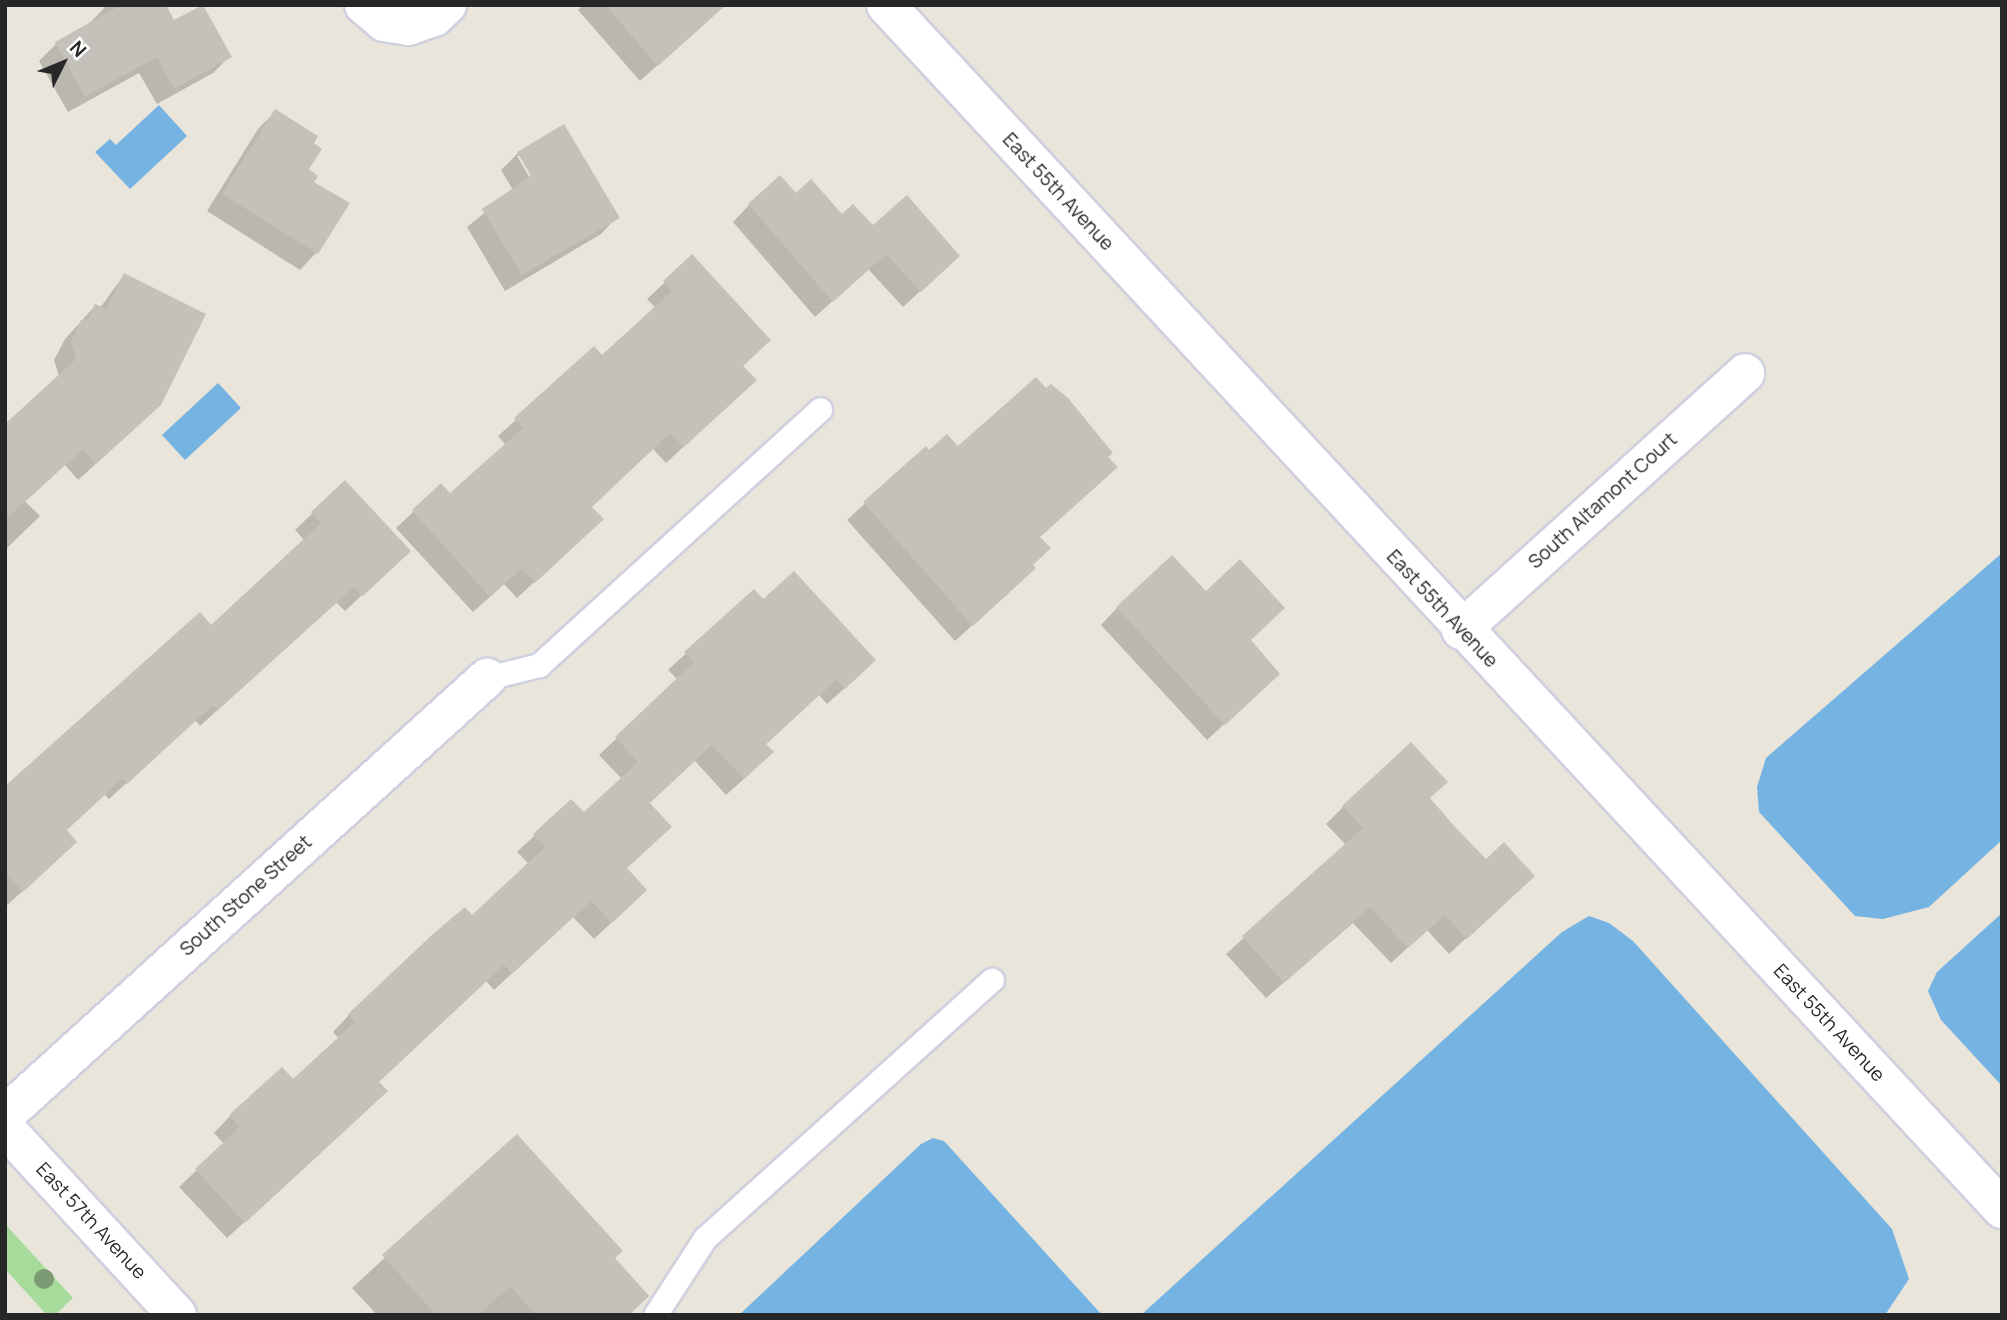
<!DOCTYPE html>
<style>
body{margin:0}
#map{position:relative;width:2007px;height:1320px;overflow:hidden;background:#e9e5da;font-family:Manrope,sans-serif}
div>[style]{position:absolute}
.green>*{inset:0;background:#a6db9b}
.water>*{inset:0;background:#75b3e2}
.shadow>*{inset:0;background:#0003}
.building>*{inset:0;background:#c4c1ba}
.roads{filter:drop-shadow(2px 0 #d0d0df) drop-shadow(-2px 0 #d0d0df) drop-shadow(0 2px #d0d0df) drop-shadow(0 -2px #d0d0df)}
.service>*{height:23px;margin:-11.5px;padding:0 11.5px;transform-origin:11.5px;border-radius:11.5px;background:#fff}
.minor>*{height:38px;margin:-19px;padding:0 19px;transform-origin:19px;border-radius:19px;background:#fff}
.secondary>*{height:38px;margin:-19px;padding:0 19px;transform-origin:19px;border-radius:19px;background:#fff}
.trees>*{width:20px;height:20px;margin:-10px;border-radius:50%;background:#7c9a73}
span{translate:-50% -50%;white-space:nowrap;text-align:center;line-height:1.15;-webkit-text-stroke:6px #fff;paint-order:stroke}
.street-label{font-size:19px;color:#272727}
.frame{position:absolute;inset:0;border:7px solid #272727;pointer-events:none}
.north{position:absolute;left:28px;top:28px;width:70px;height:70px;-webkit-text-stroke:5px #fff;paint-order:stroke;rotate:47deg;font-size:19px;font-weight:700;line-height:28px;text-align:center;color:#272727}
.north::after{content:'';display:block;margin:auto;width:24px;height:32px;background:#272727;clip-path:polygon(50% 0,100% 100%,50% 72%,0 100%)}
</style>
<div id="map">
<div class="green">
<i style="clip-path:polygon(5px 1224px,73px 1298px,55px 1315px,47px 1315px,5px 1269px)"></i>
</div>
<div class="water">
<i style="clip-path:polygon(159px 105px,187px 136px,130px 189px,95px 152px,110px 139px,116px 145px)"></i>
<i style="clip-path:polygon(218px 383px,241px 408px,185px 460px,162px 435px)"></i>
<i style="clip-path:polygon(2002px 553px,2002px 840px,1929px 907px,1883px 919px,1855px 916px,1759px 812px,1757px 787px,1766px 758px)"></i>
<i style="clip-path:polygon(2002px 913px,2002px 1086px,1941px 1020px,1928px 991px,1937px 972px)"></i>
<i style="clip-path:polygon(1589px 916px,1609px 923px,1633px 941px,1892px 1229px,1909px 1279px,1885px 1315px,1141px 1315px,1562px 932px)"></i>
<i style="clip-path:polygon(933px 1138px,944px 1141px,1102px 1315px,739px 1315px,921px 1144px)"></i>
</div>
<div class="shadow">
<i style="clip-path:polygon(107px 5px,142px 5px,230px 56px,213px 73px,157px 104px,139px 73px,68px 112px,39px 61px,56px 44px,86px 27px)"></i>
<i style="clip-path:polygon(583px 5px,724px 5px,640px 81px,578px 10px)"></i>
<i style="clip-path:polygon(275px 112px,312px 182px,316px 253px,300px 270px,207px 211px,258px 129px)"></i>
<i style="clip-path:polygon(evenodd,518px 153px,617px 217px,601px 234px,505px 291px,467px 227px,513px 190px,501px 170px,518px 153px,517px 156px,521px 156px,537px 183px,534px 185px,517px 156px)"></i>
<i style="clip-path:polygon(749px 205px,842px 216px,873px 228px,940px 273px,903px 307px,868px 269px,815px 317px,733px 222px)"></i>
<i style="clip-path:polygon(692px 257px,741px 367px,737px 397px,666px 463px,653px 449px,590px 507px,584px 536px,517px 598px,504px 584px,473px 612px,396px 528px,441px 486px,450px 495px,506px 445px,498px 436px,594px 349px,601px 357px,656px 308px,647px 299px)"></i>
<i style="clip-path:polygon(124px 275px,142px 422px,78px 480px,65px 465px,25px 501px,40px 516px,5px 550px,5px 426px,59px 376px,54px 360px,65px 339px,95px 306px,100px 308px)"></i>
<i style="clip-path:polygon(925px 449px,1038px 538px,1017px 585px,955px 641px,847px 520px)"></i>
<i style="clip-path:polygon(345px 482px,392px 567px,345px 611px,336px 602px,200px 726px,195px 720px,109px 799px,104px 794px,65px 831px,58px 859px,5px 907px,5px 789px,211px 627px,305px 541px,295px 530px)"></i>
<i style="clip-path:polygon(754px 591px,857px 677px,827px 704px,819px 695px,765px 745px,755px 769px,726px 795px,695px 761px,648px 803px,625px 869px,628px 907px,594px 939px,573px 917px,494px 990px,486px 981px,377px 1082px,369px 1108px,227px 1238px,179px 1187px,224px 1144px,214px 1133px,230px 1116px,293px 1081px,339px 1039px,333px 1032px,349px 1015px,472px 917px,529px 864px,517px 852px,571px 801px,584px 815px,622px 779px,599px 755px,678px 680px,668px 670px)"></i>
<i style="clip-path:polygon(1117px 608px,1249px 641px,1261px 690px,1207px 740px,1101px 625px)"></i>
<i style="clip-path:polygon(1428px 799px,1515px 893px,1449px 954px,1427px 930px,1391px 963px,1353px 923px,1266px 998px,1226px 954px,1346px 845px,1326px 824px,1343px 807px)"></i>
<i style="clip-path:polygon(517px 1136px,613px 1259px,628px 1315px,377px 1315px,352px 1288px)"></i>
</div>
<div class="building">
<i style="clip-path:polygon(121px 5px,166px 5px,174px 20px,203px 5px,232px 57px,174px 89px,157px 57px,85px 97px,55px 42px)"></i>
<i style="clip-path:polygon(605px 5px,726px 5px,658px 66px)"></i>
<i style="clip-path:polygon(275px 109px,318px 136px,314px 143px,322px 149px,309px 169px,318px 176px,314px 182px,350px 203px,318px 254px,222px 194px)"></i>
<i style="clip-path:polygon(564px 124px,620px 218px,522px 275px,482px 209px,531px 176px,517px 152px)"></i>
<i style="clip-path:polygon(780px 175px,796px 193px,811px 179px,842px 214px,853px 204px,873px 225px,907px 195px,960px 256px,921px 292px,886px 254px,833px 302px,748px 204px)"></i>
<i style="clip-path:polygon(692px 254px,771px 340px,743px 366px,757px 380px,684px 447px,670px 433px,592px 507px,604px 519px,535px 583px,522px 568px,490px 597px,412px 510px,441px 483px,450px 493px,487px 460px,523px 428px,514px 418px,594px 346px,602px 355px,672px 291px,663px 281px)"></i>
<i style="clip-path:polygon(124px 273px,206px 314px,161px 405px,96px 464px,83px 449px,5px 520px,5px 424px,76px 359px,71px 342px,81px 320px,88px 319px,95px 304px,106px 309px)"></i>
<i style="clip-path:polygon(1036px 377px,1046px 388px,1051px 384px,1068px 398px,1113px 453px,1108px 457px,1118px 467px,1040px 537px,1051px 548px,1033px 565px,1036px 568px,973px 626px,863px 502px,926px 446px,929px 450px,947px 434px,958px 446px)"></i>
<i style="clip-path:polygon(345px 480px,411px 551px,363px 596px,354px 587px,218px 710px,213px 705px,127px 784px,122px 779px,67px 830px,77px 842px,23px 892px,5px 873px,5px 786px,200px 612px,211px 625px,321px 523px,311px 512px)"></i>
<i style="clip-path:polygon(1172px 555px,1206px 591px,1240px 559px,1285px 608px,1251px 640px,1280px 674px,1225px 725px,1116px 607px)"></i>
<i style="clip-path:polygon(794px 571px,876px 660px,845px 689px,836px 680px,766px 744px,774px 752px,744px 779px,712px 745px,650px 803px,672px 827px,627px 868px,647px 890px,612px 923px,591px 901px,512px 974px,504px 965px,379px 1082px,388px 1091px,245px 1223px,195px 1169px,240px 1127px,229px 1115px,282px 1067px,293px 1079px,355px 1022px,348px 1014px,433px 934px,465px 907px,472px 915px,545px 847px,533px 834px,571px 799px,584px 812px,638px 762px,615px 737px,694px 662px,684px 652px,754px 589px,763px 599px)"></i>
<i style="clip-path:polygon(1411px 742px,1448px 782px,1430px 798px,1455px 827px,1486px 859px,1504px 842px,1535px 876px,1467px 939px,1445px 915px,1408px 948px,1370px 907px,1284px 983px,1242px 936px,1363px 828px,1342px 806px)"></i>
<i style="clip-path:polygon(517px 1134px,623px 1251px,615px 1258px,649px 1296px,629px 1315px,536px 1315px,510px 1286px,478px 1315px,436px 1315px,382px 1255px)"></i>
</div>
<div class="roads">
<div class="service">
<i style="left:487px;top:678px;width:54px;rotate:-14deg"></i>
<i style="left:539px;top:665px;width:380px;rotate:-42.3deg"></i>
<i style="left:655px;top:1315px;width:92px;rotate:-57deg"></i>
<i style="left:705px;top:1238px;width:386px;rotate:-42deg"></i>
</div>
<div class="minor">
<i style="left:364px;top:5px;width:26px;rotate:40deg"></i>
<i style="left:384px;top:22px;width:24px;rotate:9deg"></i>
<i style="left:408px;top:26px;width:28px;rotate:-19deg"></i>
<i style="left:434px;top:17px;width:18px;rotate:-43deg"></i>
<i style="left:886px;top:5px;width:1642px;rotate:47.17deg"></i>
<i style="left:1461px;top:630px;width:383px;rotate:-42.1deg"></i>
<i style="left:5px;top:1115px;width:651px;rotate:-42.2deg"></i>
</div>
<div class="secondary">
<i style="left:5px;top:1128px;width:254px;rotate:47.4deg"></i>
</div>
</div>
<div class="trees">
<i style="left:44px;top:1279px"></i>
</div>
<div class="street-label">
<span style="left:1058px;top:192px;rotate:47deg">East 55th Avenue</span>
<span style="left:1603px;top:501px;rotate:-42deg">South Altamont Court</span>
<span style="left:1442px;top:609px;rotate:47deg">East 55th Avenue</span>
<span style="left:246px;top:896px;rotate:-42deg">South Stone Street</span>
<span style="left:1829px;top:1023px;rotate:47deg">East 55th Avenue</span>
<span style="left:91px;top:1221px;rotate:47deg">East 57th Avenue</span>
</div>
<div class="frame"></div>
<div class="north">N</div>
</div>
